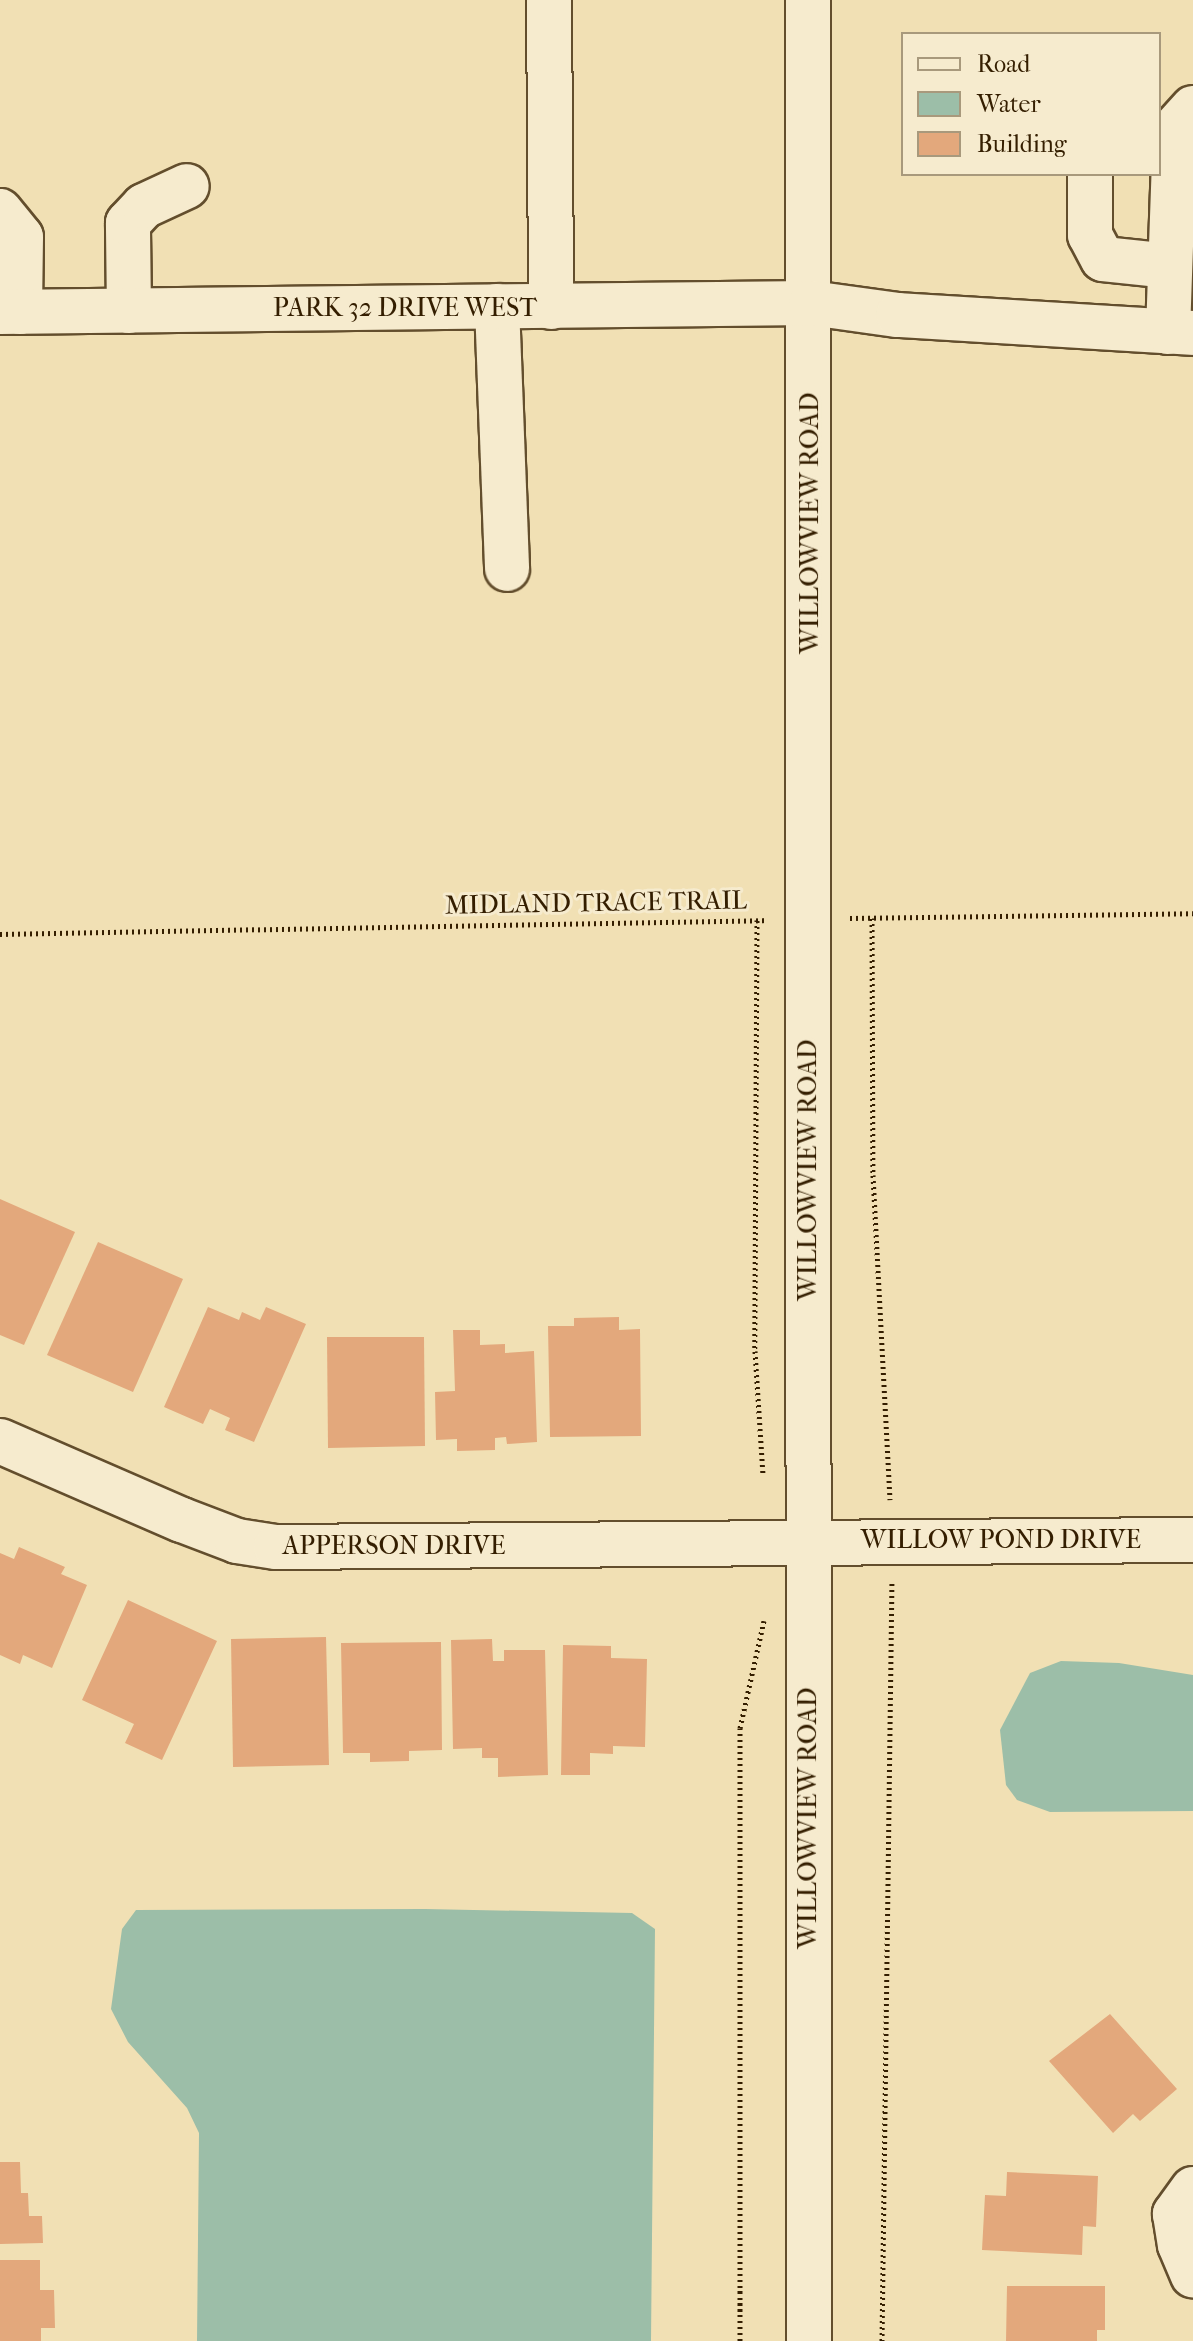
<!DOCTYPE html>
<style>
body{margin:0}
#map{position:relative;width:1193px;height:2341px;overflow:hidden;background:#f1e0b4;font-family:"IM FELL French Canon",serif}
div>[style]{position:absolute}
.water>*{inset:0;background:#9cbea8}
.building>*{inset:0;background:#e3a87c}
.path>*{height:5px;margin-top:-2.5px;transform-origin:0;background:repeating-linear-gradient(90deg,#341e00 0 2px,transparent 0 6px)}
.roads{filter:drop-shadow(2px 0 #634e2d) drop-shadow(-2px 0 #634e2d) drop-shadow(0 2px #634e2d) drop-shadow(0 -2px #634e2d)}
.minor>*{height:44px;margin:-22px;padding:0 22px;transform-origin:22px;border-radius:22px;background:#f6ebce}
span{translate:-50% -50%;white-space:nowrap;text-align:center;line-height:1.15;-webkit-text-stroke:6px #f6ebce;paint-order:stroke}
.street-label{font-size:26px;color:#341e00}
.legend{position:absolute;left:901px;top:32px;width:260px;height:144px;box-sizing:border-box;background:#f6ebce;border:2px solid #a8997c;margin:0;padding:10px 14px;list-style:none;font-size:24px;color:#341e00}
.legend li{display:flex;align-items:center;gap:16px;height:40px}
.legend b{width:40px;border:2px solid #a8997c}
</style>
<div id="map">
<div class="water">
<i style="clip-path:polygon(1061px 1661px,1119px 1663px,1193px 1675px,1193px 1811px,1050px 1812px,1017px 1800px,1006px 1785px,1000px 1730px,1030px 1673px)"></i>
<i style="clip-path:polygon(425px 1909px,632px 1913px,655px 1929px,651px 2341px,197px 2341px,199px 2133px,187px 2108px,128px 2042px,111px 2009px,122px 1929px,136px 1910px)"></i>
</div>
<div class="building">
<i style="clip-path:polygon(0 1199px,75px 1232px,24px 1345px,0 1335px)"></i>
<i style="clip-path:polygon(98px 1242px,183px 1279px,133px 1392px,47px 1355px)"></i>
<i style="clip-path:polygon(208px 1307px,239px 1320px,242px 1312px,260px 1320px,266px 1307px,306px 1324px,254px 1442px,225px 1430px,230px 1418px,210px 1409px,203px 1424px,164px 1407px)"></i>
<i style="clip-path:polygon(619px 1317px,619px 1330px,640px 1329px,641px 1436px,550px 1437px,548px 1326px,574px 1326px,574px 1318px)"></i>
<i style="clip-path:polygon(453px 1330px,480px 1330px,480px 1345px,505px 1344px,505px 1353px,534px 1351px,537px 1442px,507px 1444px,506px 1437px,495px 1438px,495px 1450px,457px 1451px,457px 1439px,436px 1440px,435px 1392px,455px 1391px)"></i>
<i style="clip-path:polygon(327px 1337px,424px 1337px,425px 1446px,328px 1448px)"></i>
<i style="clip-path:polygon(19px 1547px,65px 1567px,61px 1574px,87px 1585px,52px 1668px,23px 1655px,20px 1664px,0 1655px,0 1553px,14px 1559px)"></i>
<i style="clip-path:polygon(128px 1600px,217px 1641px,162px 1760px,125px 1743px,134px 1724px,82px 1700px)"></i>
<i style="clip-path:polygon(326px 1637px,329px 1765px,233px 1767px,231px 1639px)"></i>
<i style="clip-path:polygon(492px 1639px,493px 1661px,504px 1661px,504px 1650px,545px 1650px,548px 1775px,498px 1777px,498px 1758px,482px 1758px,482px 1748px,453px 1749px,451px 1640px)"></i>
<i style="clip-path:polygon(441px 1642px,442px 1750px,409px 1751px,409px 1761px,370px 1762px,370px 1753px,343px 1753px,341px 1643px)"></i>
<i style="clip-path:polygon(563px 1645px,611px 1646px,611px 1658px,647px 1659px,645px 1747px,613px 1746px,613px 1754px,590px 1753px,590px 1775px,561px 1775px)"></i>
<i style="clip-path:polygon(1110px 2014px,1177px 2089px,1140px 2121px,1133px 2114px,1113px 2133px,1049px 2061px)"></i>
<i style="clip-path:polygon(0 2162px,20px 2162px,21px 2193px,28px 2193px,29px 2216px,42px 2216px,43px 2243px,0 2244px)"></i>
<i style="clip-path:polygon(1007px 2172px,1098px 2176px,1096px 2227px,1083px 2226px,1082px 2255px,982px 2250px,985px 2195px,1006px 2196px)"></i>
<i style="clip-path:polygon(0 2260px,40px 2260px,40px 2290px,54px 2290px,55px 2328px,41px 2328px,41px 2341px,0 2341px)"></i>
<i style="clip-path:polygon(1007px 2286px,1105px 2286px,1105px 2330px,1097px 2330px,1097px 2341px,1006px 2341px)"></i>
</div>
<div class="path">
<i style="left:850px;top:918px;width:343px;rotate:-0.8deg"></i>
<i style="left:872px;top:918px;width:257px;rotate:89.8deg"></i>
<i style="left:873px;top:1175px;width:325px;rotate:87deg"></i>
<i style="left:757px;top:920px;width:431px;rotate:90.3deg"></i>
<i style="left:755px;top:1351px;width:124px;rotate:86.3deg"></i>
<i style="left:0;top:934px;width:768px;rotate:-1.04deg"></i>
<i style="left:740px;top:2341px;width:613px;rotate:-90deg"></i>
<i style="left:740px;top:1728px;width:110px;rotate:-77.4deg"></i>
<i style="left:882px;top:2341px;width:759px;rotate:-89.25deg"></i>
</div>
<div class="roads">
<div class="minor">
<i style="left:549px;top:0;width:307px;rotate:89.6deg"></i>
<i style="left:808px;top:0;width:2341px;rotate:89.98deg"></i>
<i style="left:1090px;top:174px;width:61px;rotate:90deg"></i>
<i style="left:1090px;top:235px;width:27px;rotate:62deg"></i>
<i style="left:1103px;top:259px;width:67px;rotate:6deg"></i>
<i style="left:0;top:211px;width:33px;rotate:51deg"></i>
<i style="left:21px;top:237px;width:75px;rotate:90.8deg"></i>
<i style="left:497px;top:306px;width:263px;rotate:87.8deg"></i>
<i style="left:129px;top:311px;width:88px;rotate:-90.7deg"></i>
<i style="left:128px;top:223px;width:23px;rotate:-47deg"></i>
<i style="left:144px;top:206px;width:47px;rotate:-24.9deg"></i>
<i style="left:0;top:312px;width:811px;rotate:-0.64deg"></i>
<i style="left:811px;top:303px;width:88px;rotate:7.9deg"></i>
<i style="left:898px;top:315px;width:296px;rotate:3.5deg"></i>
<i style="left:1168px;top:332px;width:204px;rotate:-88deg"></i>
<i style="left:1175px;top:128px;width:27px;rotate:-48deg"></i>
<i style="left:0;top:1441px;width:198px;rotate:23.5deg"></i>
<i style="left:182px;top:1520px;width:59px;rotate:20.9deg"></i>
<i style="left:237px;top:1541px;width:39px;rotate:9deg"></i>
<i style="left:276px;top:1547px;width:917px;rotate:-0.44deg"></i>
<i style="left:1193px;top:2189px;width:31px;rotate:126deg"></i>
<i style="left:1175px;top:2214px;width:31px;rotate:81deg"></i>
<i style="left:1180px;top:2245px;width:33px;rotate:67deg"></i>
</div>
</div>
<div class="street-label">
<span style="left:405px;top:308px">PARK 32 DRIVE WEST</span>
<span style="left:810px;top:523px;rotate:-90deg">WILLOWVIEW ROAD</span>
<span style="left:596px;top:903px;rotate:-1deg">MIDLAND TRACE TRAIL</span>
<span style="left:808px;top:1170px;rotate:-90deg">WILLOWVIEW ROAD</span>
<span style="left:1001px;top:1540px">WILLOW POND DRIVE</span>
<span style="left:394px;top:1546px">APPERSON DRIVE</span>
<span style="left:808px;top:1818px;rotate:-90deg">WILLOWVIEW ROAD</span>
</div>
<ul class="legend">
<li><b style="height:10px;background:#f6ebce"></b>Road</li>
<li><b style="height:22px;background:#9cbea8"></b>Water</li>
<li><b style="height:22px;background:#e3a87c"></b>Building</li>
</ul>
</div>
